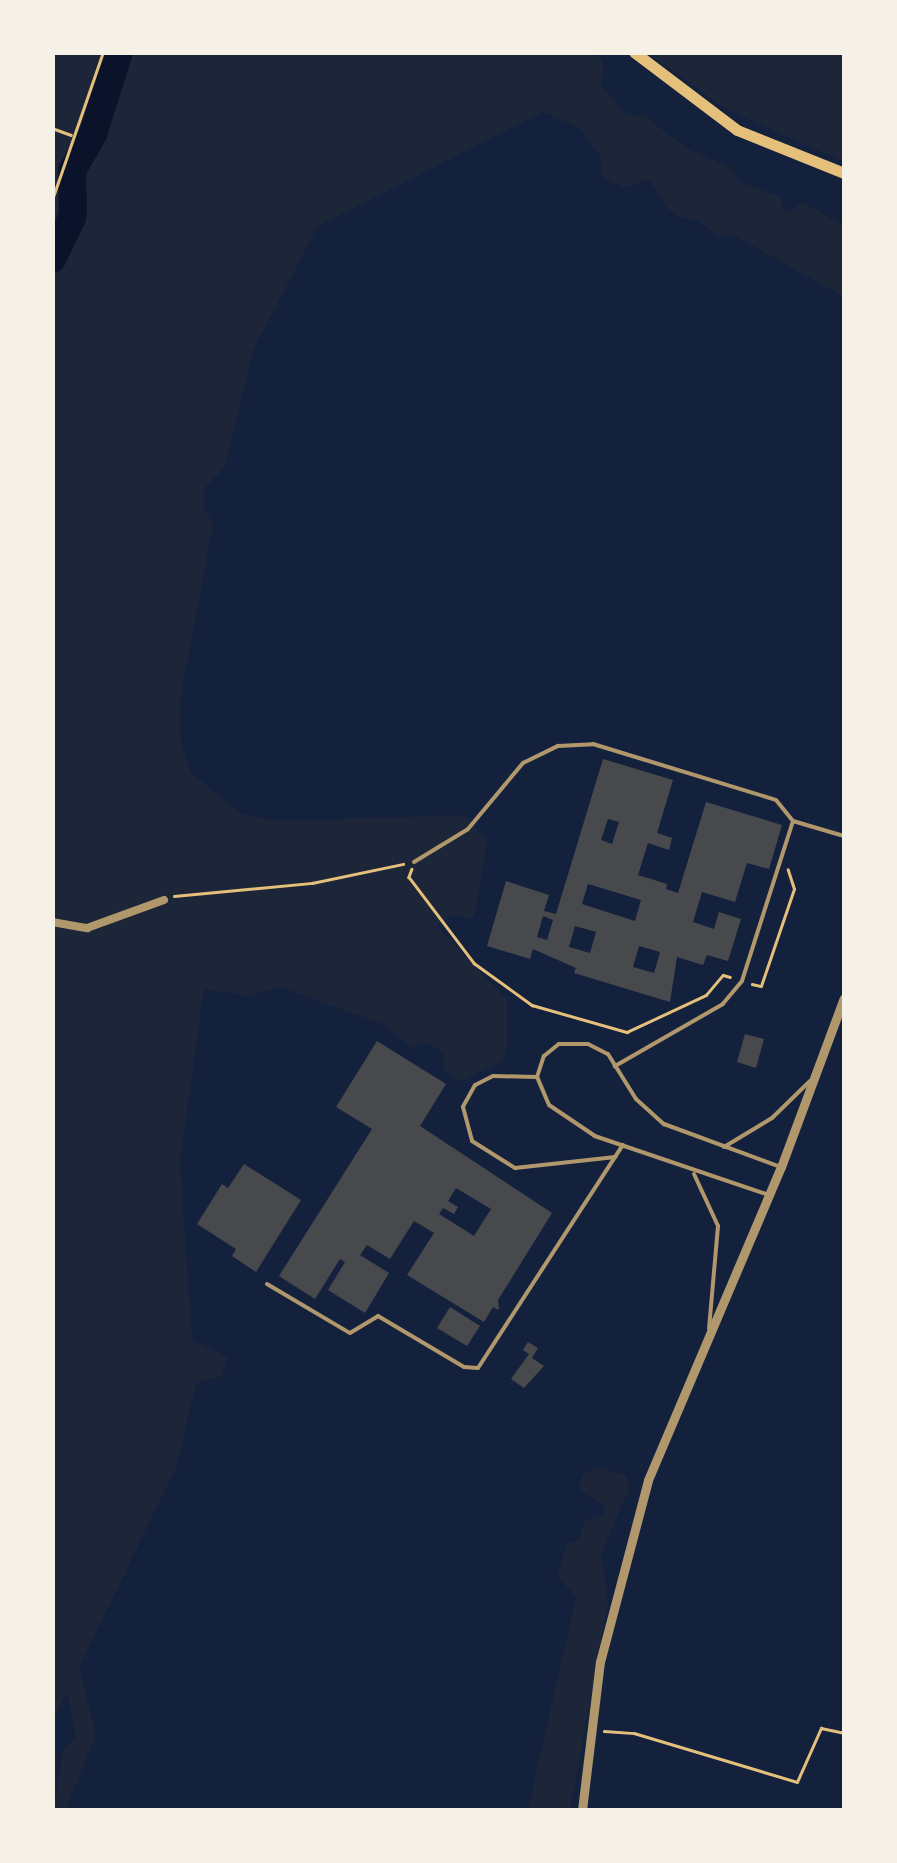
<!DOCTYPE html>
<style>
body{margin:0}
#map{position:relative;width:897px;height:1863px;overflow:hidden;background:#14213d;font-family:Quicksand,sans-serif}
div>[style]{position:absolute}
.green>*{inset:0;background:#1d2539}
.river>*{height:28px;margin:-14px;padding:0 14px;transform-origin:14px;border-radius:14px;background:#0b132b}
.building>*{inset:0;background:#48494c}
.path>*{height:2.5px;margin:-1.25px;padding:0 1.25px;transform-origin:1.25px;border-radius:1.25px;background:#e5c07b}
.service>*{height:4px;margin:-2px;padding:0 2px;transform-origin:2px;border-radius:2px;background:#b1986c}
.minor>*{height:8px;margin:-4px;padding:0 4px;transform-origin:4px;border-radius:4px;background:#b1986c}
.tertiary>*{height:9px;margin:-4.5px;padding:0 4.5px;transform-origin:4.5px;border-radius:4.5px;background:#b1986c}
.primary>*{height:11px;margin:-5.5px;padding:0 5.5px;transform-origin:5.5px;border-radius:5.5px;background:#e5c07b}
span{translate:-50% -50%;white-space:nowrap;text-align:center;line-height:1.15;-webkit-text-stroke:9px #f6f1e7;paint-order:stroke}
.frame{position:absolute;inset:0;border:55px solid #f6f1e7;pointer-events:none}
</style>
<div id="map">
<div class="green">
<i style="clip-path:polygon(53px 53px,589px 53px,603px 59px,602px 87px,627px 115px,644px 116px,688px 149px,731px 168px,738px 181px,782px 198px,781px 208px,790px 212px,802px 202px,844px 226px,844px 297px,730px 233px,718px 237px,698px 220px,682px 218px,667px 208px,648px 179px,624px 188px,602px 176px,600px 155px,578px 127px,543px 112px,318px 226px,253px 350px,225px 467px,205px 487px,204px 506px,213px 525px,180px 701px,181px 743px,191px 773px,241px 814px,277px 821px,465px 815px,487px 841px,474px 918px,451px 915px,436px 926px,507px 999px,507px 1050px,502px 1062px,460px 1081px,444px 1069px,443px 1052px,426px 1043px,412px 1048px,382px 1024px,280px 987px,248px 996px,204px 989px,180px 1161px,192px 1340px,228px 1357px,222px 1376px,196px 1383px,176px 1468px,79px 1667px,96px 1735px,65px 1810px,53px 1810px,63px 1751px,76px 1737px,67px 1693px,52px 1720px)"></i>
<i style="clip-path:polygon(648px 53px,844px 53px,844px 162px,726px 109px)"></i>
<i style="clip-path:polygon(596px 1466px,626px 1476px,629px 1488px,601px 1554px,608px 1601px,570px 1810px,528px 1810px,576px 1597px,557px 1576px,567px 1543px,578px 1541px,585px 1521px,604px 1514px,605px 1506px,579px 1490px,582px 1476px)"></i>
</div>
<div class="river">
<i style="left:73px;top:211px;width:40px;rotate:-91.4deg"></i>
<i style="left:72px;top:171px;width:43px;rotate:-60.4deg"></i>
<i style="left:93px;top:134px;width:86px;rotate:-72.4deg"></i>
<i style="left:52px;top:259px;width:46px;rotate:-64deg"></i>
</div>
<div class="building">
<i style="clip-path:polygon(evenodd,603px 759px,673px 780px,657px 833px,672px 838px,669px 850px,648px 843px,638px 875px,667px 884px,666px 889px,678px 893px,706px 802px,782px 825px,769px 869px,747px 863px,735px 902px,702px 892px,693px 922px,714px 929px,719px 912px,741px 919px,728px 961px,707px 955px,703px 965px,677px 957px,670px 1002px,574px 973px,576px 968px,533px 949px,530px 959px,487px 946px,506px 881px,549px 895px,544px 911px,556px 914px,603px 759px,608px 819px,619px 822px,612px 844px,601px 840px,608px 819px,603px 759px,588px 884px,641px 900px,635px 921px,582px 904px,588px 884px,603px 759px,543px 916px,553px 920px,547px 940px,537px 937px,543px 916px,603px 759px,575px 926px,596px 932px,590px 953px,569px 947px,575px 926px,603px 759px,639px 946px,660px 952px,654px 973px,633px 967px,639px 946px)"></i>
<i style="clip-path:polygon(745px 1034px,764px 1039px,756px 1068px,737px 1062px)"></i>
<i style="clip-path:polygon(evenodd,377px 1041px,446px 1084px,420px 1126px,552px 1213px,498px 1300px,499px 1310px,493px 1307px,484px 1322px,407px 1275px,434px 1233px,414px 1221px,390px 1259px,367px 1245px,360px 1255px,389px 1273px,365px 1313px,328px 1290px,345px 1262px,340px 1259px,315px 1299px,279px 1276px,372px 1129px,336px 1107px,377px 1041px,456px 1188px,491px 1209px,474px 1236px,439px 1214px,443px 1208px,454px 1214px,458px 1207px,448px 1201px,456px 1188px)"></i>
<i style="clip-path:polygon(244px 1164px,301px 1200px,256px 1272px,232px 1256px,236px 1249px,197px 1224px,222px 1184px,228px 1188px)"></i>
<i style="clip-path:polygon(450px 1307px,480px 1326px,467px 1346px,437px 1328px)"></i>
<i style="clip-path:polygon(528px 1342px,538px 1348px,532px 1358px,544px 1366px,524px 1388px,511px 1379px,529px 1354px,523px 1350px)"></i>
</div>
<div class="path">
<i style="left:52px;top:128px;width:20px;rotate:20deg"></i>
<i style="left:52px;top:200px;width:157px;rotate:-71deg"></i>
<i style="left:412px;top:869px;width:9px;rotate:111deg"></i>
<i style="left:409px;top:877px;width:108px;rotate:52.9deg"></i>
<i style="left:474px;top:963px;width:72px;rotate:35.9deg"></i>
<i style="left:532px;top:1005px;width:99px;rotate:15.9deg"></i>
<i style="left:627px;top:1032px;width:87px;rotate:-25.1deg"></i>
<i style="left:706px;top:995px;width:26px;rotate:-50deg"></i>
<i style="left:723px;top:975px;width:7px;rotate:16deg"></i>
<i style="left:174px;top:896px;width:139px;rotate:-5.4deg"></i>
<i style="left:312px;top:883px;width:93px;rotate:-11.8deg"></i>
<i style="left:752px;top:984px;width:9px;rotate:13deg"></i>
<i style="left:761px;top:986px;width:102px;rotate:-71.2deg"></i>
<i style="left:794px;top:889px;width:20px;rotate:-108deg"></i>
<i style="left:604px;top:1731px;width:30px;rotate:4deg"></i>
<i style="left:634px;top:1733px;width:170px;rotate:16.7deg"></i>
<i style="left:797px;top:1782px;width:59px;rotate:-66deg"></i>
<i style="left:821px;top:1728px;width:24px;rotate:12deg"></i>
</div>
<div class="service">
<i style="left:793px;top:821px;width:53px;rotate:16.4deg"></i>
<i style="left:414px;top:862px;width:63px;rotate:-31.4deg"></i>
<i style="left:468px;top:829px;width:86px;rotate:-50.2deg"></i>
<i style="left:523px;top:763px;width:39px;rotate:-26deg"></i>
<i style="left:558px;top:746px;width:35px;rotate:-3deg"></i>
<i style="left:593px;top:744px;width:191px;rotate:17deg"></i>
<i style="left:776px;top:800px;width:27px;rotate:51deg"></i>
<i style="left:793px;top:821px;width:168px;rotate:107.7deg"></i>
<i style="left:742px;top:981px;width:30px;rotate:130deg"></i>
<i style="left:723px;top:1004px;width:125px;rotate:150.1deg"></i>
<i style="left:536px;top:1077px;width:43px;rotate:-178.7deg"></i>
<i style="left:493px;top:1076px;width:20px;rotate:153deg"></i>
<i style="left:475px;top:1085px;width:25px;rotate:119deg"></i>
<i style="left:463px;top:1107px;width:35px;rotate:75deg"></i>
<i style="left:472px;top:1141px;width:51px;rotate:32.1deg"></i>
<i style="left:515px;top:1168px;width:101px;rotate:-6.3deg"></i>
<i style="left:724px;top:1147px;width:56px;rotate:-31.1deg"></i>
<i style="left:772px;top:1118px;width:53px;rotate:-44.2deg"></i>
<i style="left:694px;top:1174px;width:57px;rotate:65.2deg"></i>
<i style="left:718px;top:1226px;width:103px;rotate:95deg"></i>
<i style="left:769px;top:1195px;width:184px;rotate:-161.3deg"></i>
<i style="left:595px;top:1136px;width:55px;rotate:-146deg"></i>
<i style="left:549px;top:1105px;width:30px;rotate:-113deg"></i>
<i style="left:537px;top:1077px;width:22px;rotate:-72deg"></i>
<i style="left:544px;top:1056px;width:19px;rotate:-39deg"></i>
<i style="left:559px;top:1044px;width:29px"></i>
<i style="left:588px;top:1044px;width:22px;rotate:27deg"></i>
<i style="left:608px;top:1054px;width:53px;rotate:58.1deg"></i>
<i style="left:636px;top:1099px;width:38px;rotate:42deg"></i>
<i style="left:664px;top:1124px;width:121px;rotate:20.2deg"></i>
<i style="left:267px;top:1284px;width:96px;rotate:30.6deg"></i>
<i style="left:350px;top:1333px;width:33px;rotate:-31deg"></i>
<i style="left:378px;top:1316px;width:100px;rotate:30.7deg"></i>
<i style="left:464px;top:1367px;width:14px;rotate:4deg"></i>
<i style="left:478px;top:1368px;width:266px;rotate:-57deg"></i>
</div>
<div class="minor">
<i style="left:52px;top:922px;width:36px;rotate:10deg"></i>
<i style="left:87px;top:928px;width:82px;rotate:-20deg"></i>
</div>
<div class="tertiary">
<i style="left:582px;top:1810px;width:149px;rotate:-83.1deg"></i>
<i style="left:600px;top:1662px;width:188px;rotate:-75.2deg"></i>
<i style="left:648px;top:1480px;width:340px;rotate:-67deg"></i>
<i style="left:781px;top:1167px;width:180px;rotate:-69.6deg"></i>
</div>
<div class="primary">
<i style="left:634px;top:52px;width:129px;rotate:37.1deg"></i>
<i style="left:737px;top:130px;width:115px;rotate:21.9deg"></i>
</div>
<div class="frame"></div>
</div>
